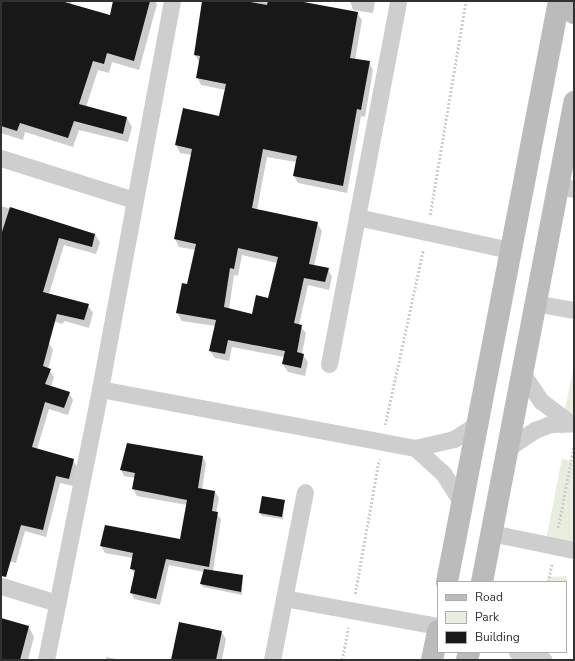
<!DOCTYPE html>
<style>
body{margin:0}
#map{position:relative;width:575px;height:661px;overflow:hidden;background:#fff;font-family:"Nunito Sans",sans-serif}
div>[style]{position:absolute}
.green>*{inset:0;background:#e8eede}
.shadow>*{inset:0;background:#0003}
.building>*{inset:0;background:#181818}
.path>*{height:2.5px;margin-top:-1.25px;transform-origin:0;background:repeating-linear-gradient(90deg,#cecece 0 2px,transparent 0 4px)}
.minor>*{height:17px;margin:-8.5px;padding:0 8.5px;transform-origin:8.5px;border-radius:8.5px;background:#cecece}
.secondary>*{height:22px;margin:-11px;padding:0 11px;transform-origin:11px;border-radius:11px;background:#bbb}
span{translate:-50% -50%;white-space:nowrap;text-align:center;line-height:1.15;-webkit-text-stroke:4px #fff;paint-order:stroke}
.frame{position:absolute;inset:0;border:2px solid #313131;pointer-events:none}
.legend{position:absolute;left:437px;top:581px;width:130px;height:72px;box-sizing:border-box;background:#fff;border:1px solid #adadad;margin:0;padding:5px 7px;list-style:none;font-size:12px;color:#313131}
.legend li{display:flex;align-items:center;gap:8px;height:20px}
.legend b{width:20px;border:1px solid #adadad}
</style>
<div id="map">
<div class="green">
<i style="clip-path:polygon(574px 365px,574px 432px,560px 434px)"></i>
<i style="clip-path:polygon(562px 458px,574px 463px,574px 539px,570px 546px,544px 550px)"></i>
<i style="clip-path:polygon(567px 576px,566px 584px,566px 582px,547px 582px,549px 577px)"></i>
</div>
<div class="shadow">
<i style="clip-path:polygon(1px 1px,72px 1px,71px 5px,110px 16px,114px 1px,155px 1px,157px 4px,139px 70px,112px 62px,109px 73px,98px 70px,86px 107px,127px 118px,132px 127px,128px 142px,79px 130px,73px 147px,25px 132px,23px 140px,1px 133px)"></i>
<i style="clip-path:polygon(evenodd,203px 1px,300px 1px,357px 13px,362px 20px,355px 60px,369px 62px,373px 70px,365px 117px,361px 116px,347px 193px,298px 183px,294px 176px,296px 162px,267px 157px,257px 210px,317px 223px,322px 231px,314px 266px,328px 269px,332px 277px,329px 290px,308px 285px,299px 325px,306px 333px,302px 354px,308px 362px,305px 376px,288px 372px,283px 364px,285px 357px,232px 347px,229px 361px,215px 358px,210px 351px,215px 326px,182px 321px,177px 313px,188px 285px,196px 250px,179px 247px,175px 239px,192px 155px,180px 153px,176px 145px,219px 118px,226px 90px,201px 85px,197px 77px,200px 63px,195px 55px,203px 1px,242px 255px,277px 263px,269px 300px,252px 315px,229px 309px,234px 275px,238px 276px,242px 255px)"></i>
<i style="clip-path:polygon(350px 1px,375px 1px,373px 13px,353px 10px)"></i>
<i style="clip-path:polygon(1px 206px,95px 234px,100px 243px,96px 254px,64px 245px,49px 294px,88px 305px,93px 313px,89px 328px,65px 321px,62px 324px,1px 304px)"></i>
<i style="clip-path:polygon(1px 328px,49px 343px,53px 350px,48px 369px,54px 377px,51px 387px,69px 393px,73px 400px,68px 415px,49px 409px,37px 449px,73px 460px,77px 467px,73px 486px,60px 483px,46px 537px,25px 531px,16px 563px,3px 560px)"></i>
<i style="clip-path:polygon(202px 456px,206px 463px,202px 490px,215px 492px,219px 498px,216px 513px,221px 519px,213px 571px,243px 576px,242px 595px,203px 587px,201px 584px,204px 572px,169px 565px,160px 605px,134px 599px,131px 592px,135px 575px,131px 568px,133px 558px,105px 553px,101px 546px,181px 540px,187px 505px,137px 496px,133px 489px,135px 478px,124px 476px,121px 470px)"></i>
<i style="clip-path:polygon(284px 501px,283px 519px,262px 516px,260px 513px)"></i>
<i style="clip-path:polygon(1px 619px,29px 627px,34px 637px,28px 660px,1px 660px)"></i>
<i style="clip-path:polygon(221px 631px,226px 639px,222px 660px,168px 660px)"></i>
<i style="clip-path:polygon(106px 657px,122px 660px,106px 660px)"></i>
</div>
<div class="building">
<i style="clip-path:polygon(1px 1px,61px 1px,110px 15px,113px 1px,150px 1px,134px 61px,107px 53px,104px 64px,93px 61px,79px 104px,127px 117px,123px 134px,74px 121px,68px 138px,20px 123px,17px 131px,1px 126px)"></i>
<i style="clip-path:polygon(evenodd,202px 1px,244px 1px,267px 5px,268px 1px,298px 1px,358px 12px,350px 58px,370px 61px,361px 110px,357px 109px,343px 186px,293px 176px,297px 156px,263px 149px,252px 208px,318px 222px,309px 264px,329px 268px,325px 282px,304px 278px,294px 323px,302px 325px,297px 352px,304px 354px,301px 368px,282px 364px,285px 351px,228px 340px,225px 354px,209px 351px,216px 320px,176px 313px,182px 283px,187px 284px,196px 244px,174px 239px,192px 149px,175px 145px,183px 108px,219px 116px,226px 84px,196px 78px,200px 56px,194px 55px,202px 1px,238px 248px,278px 257px,268px 298px,256px 295px,252px 314px,224px 307px,230px 268px,234px 269px,238px 248px)"></i>
<i style="clip-path:polygon(10px 207px,95px 234px,92px 247px,59px 238px,43px 292px,89px 304px,84px 320px,57px 314px,43px 366px,51px 369px,45px 384px,70px 392px,64px 408px,45px 402px,32px 447px,74px 459px,69px 479px,56px 476px,43px 530px,21px 525px,6px 577px,1px 576px,1px 235px)"></i>
<i style="clip-path:polygon(127px 443px,203px 456px,198px 488px,215px 491px,212px 511px,218px 512px,209px 567px,166px 559px,156px 599px,130px 593px,135px 570px,130px 569px,133px 553px,100px 546px,105px 525px,180px 539px,187px 500px,132px 489px,135px 473px,120px 470px)"></i>
<i style="clip-path:polygon(262px 496px,285px 500px,282px 517px,259px 513px)"></i>
<i style="clip-path:polygon(204px 569px,243px 575px,241px 592px,200px 584px)"></i>
<i style="clip-path:polygon(1px 618px,29px 626px,20px 660px,1px 660px)"></i>
<i style="clip-path:polygon(179px 622px,222px 631px,216px 660px,171px 660px)"></i>
</div>
<div class="path">
<i style="left:430px;top:215px;width:217px;rotate:-80.5deg"></i>
<i style="left:385px;top:425px;width:179px;rotate:-77.7deg"></i>
<i style="left:558px;top:528px;width:85px;rotate:-79.1deg"></i>
<i style="left:548px;top:582px;width:19px;rotate:-78deg"></i>
<i style="left:355px;top:594px;width:137px;rotate:-79.9deg"></i>
<i style="left:342px;top:660px;width:33px;rotate:-79deg"></i>
</div>
<div class="minor">
<i style="left:1px;top:158px;width:139px;rotate:17.5deg"></i>
<i style="left:557px;top:186px;width:17px;rotate:10deg"></i>
<i style="left:357px;top:217px;width:156px;rotate:12.2deg"></i>
<i style="left:534px;top:303px;width:41px;rotate:9.9deg"></i>
<i style="left:329px;top:364px;width:369px;rotate:-79.2deg"></i>
<i style="left:522px;top:373px;width:34px;rotate:56deg"></i>
<i style="left:541px;top:401px;width:34px;rotate:37deg"></i>
<i style="left:100px;top:389px;width:320px;rotate:10.6deg"></i>
<i style="left:415px;top:448px;width:40px;rotate:-13deg"></i>
<i style="left:454px;top:439px;width:27px;rotate:-33deg"></i>
<i style="left:415px;top:448px;width:38px;rotate:42deg"></i>
<i style="left:443px;top:473px;width:36px;rotate:58deg"></i>
<i style="left:508px;top:448px;width:32px;rotate:-34deg"></i>
<i style="left:535px;top:430px;width:17px;rotate:-21deg"></i>
<i style="left:551px;top:424px;width:23px;rotate:-2deg"></i>
<i style="left:491px;top:533px;width:85px;rotate:11.6deg"></i>
<i style="left:1px;top:586px;width:59px;rotate:16.9deg"></i>
<i style="left:284px;top:598px;width:157px;rotate:10.3deg"></i>
<i style="left:517px;top:652px;width:28px;rotate:17deg"></i>
<i style="left:46px;top:660px;width:276px;rotate:-78.7deg"></i>
<i style="left:100px;top:389px;width:395px;rotate:-79.5deg"></i>
<i style="left:272px;top:660px;width:171px;rotate:-78.9deg"></i>
</div>
<div class="secondary">
<i style="left:573px;top:1px;width:12px;rotate:85deg"></i>
<i style="left:447px;top:582px;width:592px;rotate:-79.09deg"></i>
<i style="left:482px;top:582px;width:489px;rotate:-79.1deg"></i>
<i style="left:432px;top:660px;width:30px;rotate:-78deg"></i>
<i style="left:467px;top:660px;width:8px;rotate:-76deg"></i>
</div>
<div class="frame"></div>
<ul class="legend">
<li><b style="height:5px;background:#bbb"></b>Road</li>
<li><b style="height:11px;background:#e8eede"></b>Park</li>
<li><b style="height:11px;background:#181818"></b>Building</li>
</ul>
</div>
